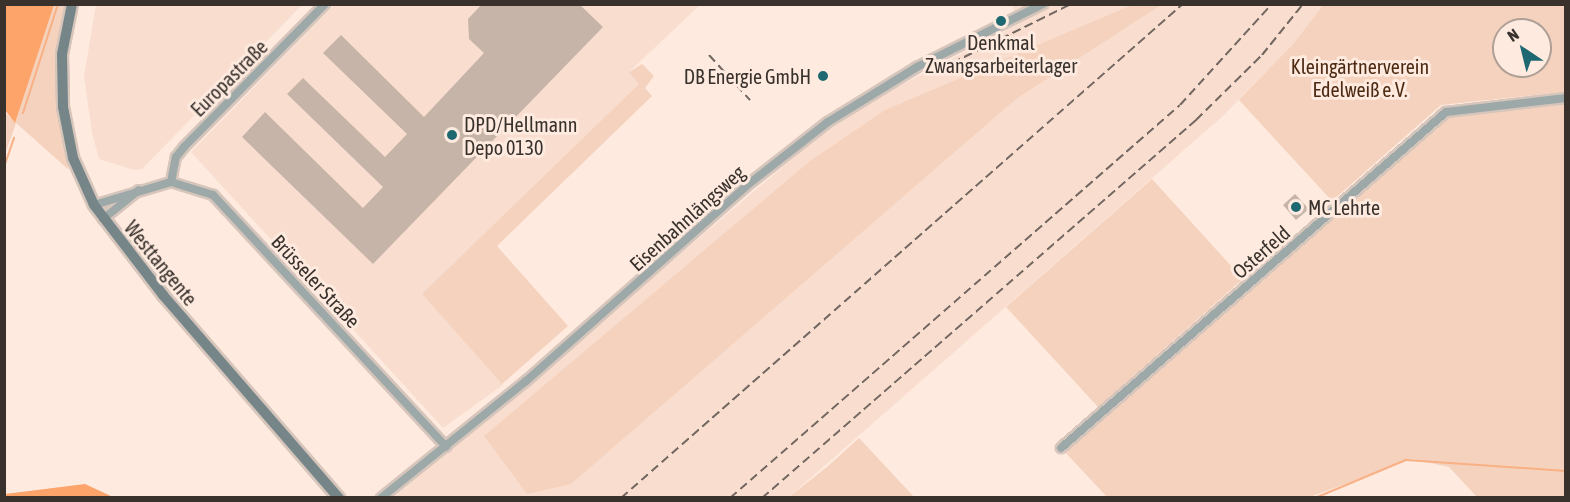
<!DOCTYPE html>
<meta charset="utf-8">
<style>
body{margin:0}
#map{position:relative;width:1570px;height:502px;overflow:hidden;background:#feeadf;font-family:"Asap Condensed",sans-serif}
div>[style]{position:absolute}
.built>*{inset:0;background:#f9decf}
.green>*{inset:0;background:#f5d2be}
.forest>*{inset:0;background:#fda46b}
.stream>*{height:2px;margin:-1px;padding:0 1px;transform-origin:1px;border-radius:1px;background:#f8b084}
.building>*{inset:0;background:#c7b4a9}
.roads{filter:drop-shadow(2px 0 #d6c5bb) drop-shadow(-2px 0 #d6c5bb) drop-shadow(0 2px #d6c5bb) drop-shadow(0 -2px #d6c5bb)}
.street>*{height:8px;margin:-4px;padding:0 4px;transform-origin:4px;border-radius:4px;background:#9da8a9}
.secondary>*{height:10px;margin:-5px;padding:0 5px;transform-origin:5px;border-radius:5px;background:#768588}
.rail>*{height:2px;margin-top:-1px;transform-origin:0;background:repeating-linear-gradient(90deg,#716660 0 9px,transparent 0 13.5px)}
.dots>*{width:16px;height:16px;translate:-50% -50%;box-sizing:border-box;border:3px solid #feeadf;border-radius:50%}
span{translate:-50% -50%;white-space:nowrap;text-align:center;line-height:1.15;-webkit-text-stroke:6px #feeadf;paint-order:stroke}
.poi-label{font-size:20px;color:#38312c}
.right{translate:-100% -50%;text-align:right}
.left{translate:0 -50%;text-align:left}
.park-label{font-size:20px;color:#4d2a12}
.street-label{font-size:20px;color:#38312c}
.frame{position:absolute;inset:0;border:6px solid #38312c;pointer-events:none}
.north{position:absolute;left:1492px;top:18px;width:60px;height:60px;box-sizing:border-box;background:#feeadf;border:2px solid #afa097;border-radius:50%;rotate:325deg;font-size:16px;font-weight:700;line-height:24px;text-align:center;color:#38312c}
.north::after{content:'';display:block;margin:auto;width:21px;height:27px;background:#1e6872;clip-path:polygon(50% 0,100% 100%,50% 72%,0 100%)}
</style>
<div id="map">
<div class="built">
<i style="clip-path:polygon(96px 5px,96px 4px,302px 5px,142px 169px,134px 170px,99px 159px,92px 133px,84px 76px)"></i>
<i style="clip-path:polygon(334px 5px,700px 5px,629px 72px,640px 84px,423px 295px,503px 385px,443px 428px,191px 152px)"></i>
<i style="clip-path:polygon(1012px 5px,1324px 5px,1294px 43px,1224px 115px,789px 497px,393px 498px,812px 142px,872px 100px,1019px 24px)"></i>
</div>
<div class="green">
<i style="clip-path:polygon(evenodd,1324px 4px,1565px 5px,1565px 92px,1441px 105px,1332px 201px,1239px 100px,1294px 43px,1324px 4px,1504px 30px,1540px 30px,1540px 66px,1504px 66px,1504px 30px)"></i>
<i style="clip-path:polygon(54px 5px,68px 5px,56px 66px,56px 98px,69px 170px,16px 123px,5px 154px,4px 111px,15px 122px)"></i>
<i style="clip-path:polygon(1132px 5px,1161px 5px,1016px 99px,571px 484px,527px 494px,484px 436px,810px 161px,885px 110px)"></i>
<i style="clip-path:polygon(642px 64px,654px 76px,645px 88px,652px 96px,497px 246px,568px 326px,502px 384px,422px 294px,639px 84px,629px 72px)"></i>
<i style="clip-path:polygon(1565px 104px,1565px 497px,1477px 497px,1449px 467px,1412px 459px,1310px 497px,1107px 497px,1065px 452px,1447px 117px)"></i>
<i style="clip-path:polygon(1152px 179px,1243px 279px,1098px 407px,1006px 307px)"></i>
<i style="clip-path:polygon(859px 438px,914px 497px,789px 497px,827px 467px)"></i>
</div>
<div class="forest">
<i style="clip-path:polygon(4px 5px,54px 5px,15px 123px,5px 110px)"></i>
<i style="clip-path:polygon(85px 484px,113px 497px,5px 497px,5px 494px)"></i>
</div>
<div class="stream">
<i style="left:23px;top:113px;width:114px;rotate:-72.2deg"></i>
<i style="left:4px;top:167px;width:31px;rotate:-71deg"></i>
<i style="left:1315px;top:498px;width:99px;rotate:-22.7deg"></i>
<i style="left:1406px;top:460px;width:160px;rotate:3.9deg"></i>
</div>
<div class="building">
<i style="clip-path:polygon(482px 4px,579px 4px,603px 27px,373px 264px,242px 137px,265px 112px,363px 208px,383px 187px,287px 94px,303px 78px,385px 157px,407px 134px,323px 53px,341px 35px,424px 117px,484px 53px,469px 39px,468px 19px)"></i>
<i style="clip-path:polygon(1295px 194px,1309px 209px,1296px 220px,1283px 205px)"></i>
</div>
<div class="roads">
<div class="street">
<i style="left:171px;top:182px;width:25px;rotate:-79deg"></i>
<i style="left:176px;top:157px;width:13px;rotate:-51deg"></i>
<i style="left:184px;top:147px;width:201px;rotate:-45.4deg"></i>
<i style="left:94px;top:205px;width:80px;rotate:-16.6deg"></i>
<i style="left:171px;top:182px;width:44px;rotate:17.2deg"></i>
<i style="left:213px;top:195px;width:343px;rotate:47.2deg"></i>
<i style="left:103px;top:219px;width:46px;rotate:-38.9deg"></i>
<i style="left:1061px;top:448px;width:511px;rotate:-41.11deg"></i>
<i style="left:1446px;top:112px;width:121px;rotate:-6.7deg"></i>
<i style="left:381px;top:498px;width:186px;rotate:-38.9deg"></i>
<i style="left:526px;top:381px;width:293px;rotate:-41.5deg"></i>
<i style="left:745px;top:187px;width:105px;rotate:-38.1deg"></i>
<i style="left:828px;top:122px;width:105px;rotate:-31.7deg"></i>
<i style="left:917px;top:67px;width:141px;rotate:-26.6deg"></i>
</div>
<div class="secondary">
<i style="left:72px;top:4px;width:51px;rotate:101.3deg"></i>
<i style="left:62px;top:54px;width:53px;rotate:88.9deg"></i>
<i style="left:63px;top:107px;width:52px;rotate:78.9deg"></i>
<i style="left:73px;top:158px;width:51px;rotate:65.9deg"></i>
<i style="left:94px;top:205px;width:113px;rotate:52.5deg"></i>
<i style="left:163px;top:295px;width:269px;rotate:49.1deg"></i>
</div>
</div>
<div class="rail">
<i style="left:945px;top:4px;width:97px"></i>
<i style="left:709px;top:55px;width:61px;rotate:47.7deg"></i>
<i style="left:940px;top:69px;width:146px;rotate:-26.4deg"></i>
<i style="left:621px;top:498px;width:748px;rotate:-41.32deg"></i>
<i style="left:730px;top:498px;width:597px;rotate:-41.13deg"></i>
<i style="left:1180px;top:105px;width:137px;rotate:-47.7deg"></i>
<i style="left:762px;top:498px;width:576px;rotate:-41.05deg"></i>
<i style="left:1196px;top:120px;width:93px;rotate:-44.6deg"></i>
<i style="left:1262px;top:55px;width:65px;rotate:-51.2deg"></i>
</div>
<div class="dots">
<i style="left:1001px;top:21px;background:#1e6872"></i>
<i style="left:823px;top:76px;background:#1e6872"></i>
<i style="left:452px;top:135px;background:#1e6872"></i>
<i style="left:1296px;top:207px;background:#1e6872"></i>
</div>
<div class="poi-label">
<span style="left:1001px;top:54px">Denkmal<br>Zwangsarbeiterlager</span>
<span class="right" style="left:811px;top:76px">DB Energie GmbH</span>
<span class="left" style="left:464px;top:136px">DPD/Hellmann<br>Depo 0130</span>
<span class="left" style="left:1308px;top:207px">MC Lehrte</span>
</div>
<div class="park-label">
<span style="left:1360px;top:78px">Kleingärtnerverein<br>Edelweiß e.V.</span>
</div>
<div class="street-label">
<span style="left:229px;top:78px;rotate:-45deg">Europastraße</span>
<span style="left:687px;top:218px;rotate:-42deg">Eisenbahnlängsweg</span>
<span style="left:1261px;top:252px;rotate:-41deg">Osterfeld</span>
<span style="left:161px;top:263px;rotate:51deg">Westtangente</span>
<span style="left:316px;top:281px;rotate:47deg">Brüsseler Straße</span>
</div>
<div class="frame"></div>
<div class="north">N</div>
</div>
